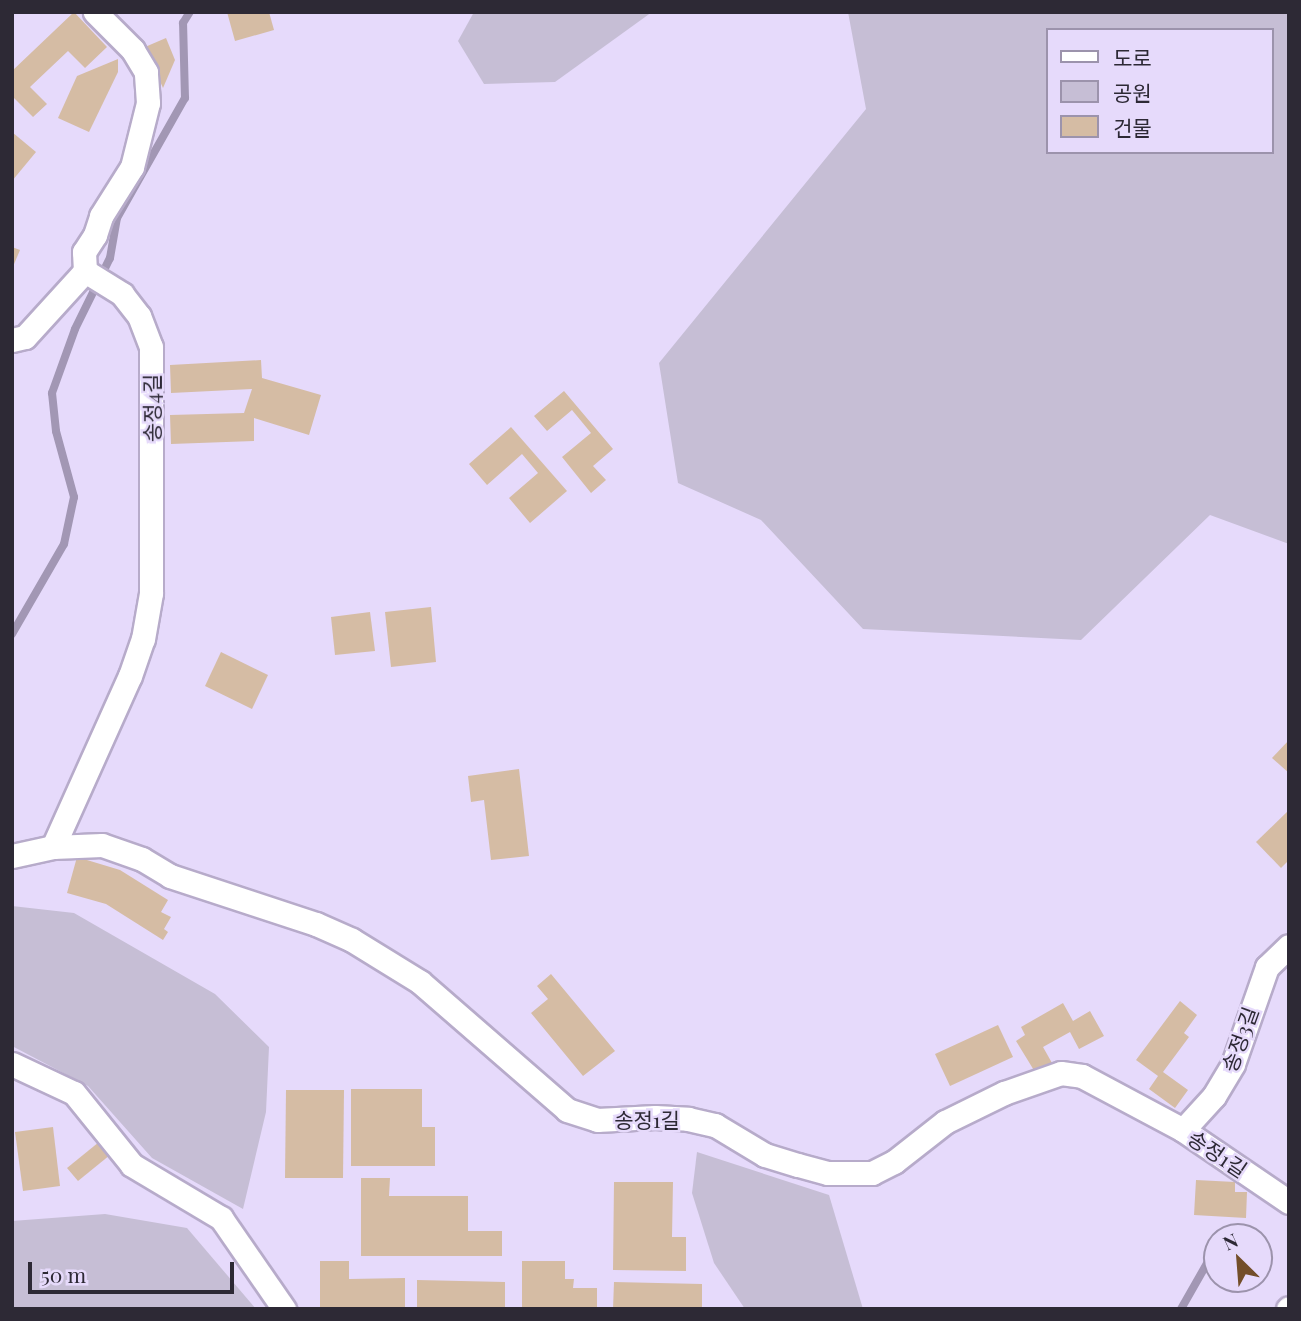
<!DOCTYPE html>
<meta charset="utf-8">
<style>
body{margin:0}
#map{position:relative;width:1301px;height:1321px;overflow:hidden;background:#e6dafb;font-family:"Playfair Display","Noto Sans KR",serif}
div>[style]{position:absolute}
.green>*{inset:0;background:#c6bed5}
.stream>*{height:8px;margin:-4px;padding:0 4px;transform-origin:4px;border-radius:4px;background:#a297b4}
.building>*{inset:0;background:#d5bca4}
.roads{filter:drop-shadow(2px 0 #b7abca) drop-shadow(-2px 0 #b7abca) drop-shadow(0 2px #b7abca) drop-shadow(0 -2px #b7abca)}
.minor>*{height:23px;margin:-11.5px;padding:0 11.5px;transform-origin:11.5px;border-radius:11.5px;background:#fff}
span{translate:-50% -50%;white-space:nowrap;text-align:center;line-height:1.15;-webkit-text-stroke:5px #e6dafb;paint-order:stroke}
.street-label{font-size:21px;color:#2d2935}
.frame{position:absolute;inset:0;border:14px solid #2d2935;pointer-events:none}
.legend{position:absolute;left:1046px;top:28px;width:228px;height:126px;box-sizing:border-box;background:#e6dafb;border:2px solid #9c93ac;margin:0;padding:9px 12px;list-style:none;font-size:21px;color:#2d2935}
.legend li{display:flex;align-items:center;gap:14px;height:35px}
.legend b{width:35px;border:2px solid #9c93ac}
.north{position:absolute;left:1203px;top:1223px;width:70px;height:70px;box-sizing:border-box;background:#e6dafb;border:2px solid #9c93ac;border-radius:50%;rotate:335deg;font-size:19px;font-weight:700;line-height:28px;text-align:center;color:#2d2935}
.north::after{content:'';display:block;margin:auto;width:24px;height:32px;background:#734e29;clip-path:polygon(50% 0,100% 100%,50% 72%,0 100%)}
.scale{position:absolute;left:28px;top:1262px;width:206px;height:32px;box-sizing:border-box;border:4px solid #2d2935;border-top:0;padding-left:9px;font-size:21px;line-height:24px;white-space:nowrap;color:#2d2935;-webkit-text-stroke:5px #e6dafb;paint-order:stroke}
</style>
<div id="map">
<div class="green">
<i style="clip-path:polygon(474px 12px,652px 12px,555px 82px,484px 84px,458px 41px)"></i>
<i style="clip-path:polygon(evenodd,848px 12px,1289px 12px,1289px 544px,1210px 515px,1081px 640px,863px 629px,761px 520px,678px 483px,659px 363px,866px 109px,848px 12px,1047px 30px,1271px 30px,1271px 152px,1047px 152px,1047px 30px)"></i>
<i style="clip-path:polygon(12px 906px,74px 913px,215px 994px,269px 1047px,266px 1112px,243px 1209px,152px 1158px,88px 1086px,12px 1046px)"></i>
<i style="clip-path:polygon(697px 1152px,829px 1195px,863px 1309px,745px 1309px,714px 1263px,692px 1193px)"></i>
<i style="clip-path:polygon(105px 1214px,187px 1228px,256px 1309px,12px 1309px,12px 1221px)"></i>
</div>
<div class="stream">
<i style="left:12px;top:634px;width:104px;rotate:-60deg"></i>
<i style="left:64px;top:544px;width:48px;rotate:-78deg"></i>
<i style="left:74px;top:497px;width:68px;rotate:-105.3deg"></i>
<i style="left:56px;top:431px;width:38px;rotate:-96deg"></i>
<i style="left:52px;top:393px;width:68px;rotate:-70.2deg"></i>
<i style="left:75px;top:329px;width:79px;rotate:-63.8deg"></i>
<i style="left:110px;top:258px;width:41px;rotate:-80.1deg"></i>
<i style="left:117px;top:218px;width:138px;rotate:-60.5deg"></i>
<i style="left:185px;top:98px;width:75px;rotate:-91.5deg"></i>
<i style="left:183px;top:23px;width:13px;rotate:-58deg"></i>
<i style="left:1181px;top:1309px;width:56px;rotate:-60.3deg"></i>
<i style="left:1209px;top:1260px;width:9px;rotate:-32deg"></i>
</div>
<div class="building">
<i style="clip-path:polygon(74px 12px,107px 47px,85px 68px,68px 51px,30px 87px,47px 104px,33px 117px,12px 96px,12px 71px)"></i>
<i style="clip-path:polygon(227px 12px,269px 12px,274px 30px,235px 41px)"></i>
<i style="clip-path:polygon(166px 38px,175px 60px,163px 88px,145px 47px)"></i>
<i style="clip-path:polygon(118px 59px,118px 72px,89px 132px,58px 118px,77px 76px)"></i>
<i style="clip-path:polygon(12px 132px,36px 152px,12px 181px)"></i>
<i style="clip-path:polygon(12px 247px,20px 250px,12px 269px)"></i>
<i style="clip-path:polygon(261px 360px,262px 378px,321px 395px,309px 435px,254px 418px,254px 441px,171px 444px,170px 415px,244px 413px,252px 389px,171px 393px,170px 365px)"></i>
<i style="clip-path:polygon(564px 391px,613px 449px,593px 466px,606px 480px,591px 493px,562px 457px,591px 433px,572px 410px,547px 431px,534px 416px)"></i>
<i style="clip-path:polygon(511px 427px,567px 491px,530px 523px,509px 498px,538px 473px,522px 454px,487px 485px,469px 464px)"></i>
<i style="clip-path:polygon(431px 607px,436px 662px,391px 667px,385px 612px)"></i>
<i style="clip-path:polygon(370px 612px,375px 651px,335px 655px,331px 617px)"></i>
<i style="clip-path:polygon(221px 652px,268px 675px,252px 709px,205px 686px)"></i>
<i style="clip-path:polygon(1289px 740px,1289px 773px,1272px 758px)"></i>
<i style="clip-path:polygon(519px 769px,529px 856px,491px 860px,484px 800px,471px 802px,468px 776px)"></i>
<i style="clip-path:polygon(1289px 810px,1289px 860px,1281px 868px,1256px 842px)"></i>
<i style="clip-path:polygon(77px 857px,120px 870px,168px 900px,161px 912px,171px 917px,164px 929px,168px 932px,163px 940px,106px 904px,67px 893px)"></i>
<i style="clip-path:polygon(551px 974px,615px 1051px,583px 1076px,531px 1013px,548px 999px,537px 986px)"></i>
<i style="clip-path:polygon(1180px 1001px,1197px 1015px,1184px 1033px,1189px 1037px,1163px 1072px,1188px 1090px,1175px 1108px,1149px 1089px,1158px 1076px,1136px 1060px)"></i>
<i style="clip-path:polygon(1063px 1003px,1073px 1021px,1090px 1011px,1104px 1036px,1079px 1049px,1070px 1032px,1043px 1047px,1052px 1063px,1035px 1072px,1016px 1041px,1025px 1035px,1021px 1027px)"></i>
<i style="clip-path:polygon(998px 1025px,1013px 1057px,950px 1086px,935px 1054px)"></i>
<i style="clip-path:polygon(351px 1089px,422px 1089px,422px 1127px,435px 1127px,435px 1166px,351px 1166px)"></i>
<i style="clip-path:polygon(286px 1090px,344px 1090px,343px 1178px,285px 1178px)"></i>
<i style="clip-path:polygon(53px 1127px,60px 1186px,23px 1191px,15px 1132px)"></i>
<i style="clip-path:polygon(99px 1142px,110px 1155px,78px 1181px,67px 1168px)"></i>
<i style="clip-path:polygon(361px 1178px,390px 1178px,389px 1196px,468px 1196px,468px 1231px,502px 1231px,502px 1256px,361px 1256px)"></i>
<i style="clip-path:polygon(1196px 1180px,1235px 1182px,1235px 1192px,1247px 1192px,1246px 1218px,1194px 1215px)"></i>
<i style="clip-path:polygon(614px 1182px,673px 1182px,672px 1237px,686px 1237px,686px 1271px,613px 1270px)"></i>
<i style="clip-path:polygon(320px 1261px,349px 1261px,349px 1279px,405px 1278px,405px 1309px,320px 1309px)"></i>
<i style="clip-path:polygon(522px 1261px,565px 1261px,565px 1279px,574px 1279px,573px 1288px,597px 1288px,597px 1309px,522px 1309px)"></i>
<i style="clip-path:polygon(417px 1280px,505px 1282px,505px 1309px,417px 1309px)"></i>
<i style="clip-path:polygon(614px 1282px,702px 1284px,702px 1309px,613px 1309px)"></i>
</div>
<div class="roads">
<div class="minor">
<i style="left:85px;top:271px;width:19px;rotate:-93deg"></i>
<i style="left:84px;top:252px;width:20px;rotate:-57deg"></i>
<i style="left:95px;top:235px;width:20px;rotate:-72deg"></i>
<i style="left:101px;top:216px;width:58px;rotate:-57.7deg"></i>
<i style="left:132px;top:167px;width:66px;rotate:-76deg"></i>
<i style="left:148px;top:103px;width:31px;rotate:-94deg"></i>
<i style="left:146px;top:72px;width:26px;rotate:-121deg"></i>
<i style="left:133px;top:50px;width:54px;rotate:-135deg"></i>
<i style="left:12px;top:340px;width:13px;rotate:-13deg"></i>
<i style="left:25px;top:337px;width:89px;rotate:-47.7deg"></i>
<i style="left:53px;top:847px;width:188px;rotate:-65.8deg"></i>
<i style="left:130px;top:676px;width:39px;rotate:-71deg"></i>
<i style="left:143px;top:639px;width:47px;rotate:-80.1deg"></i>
<i style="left:151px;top:593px;width:246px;rotate:-90deg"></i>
<i style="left:151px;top:347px;width:33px;rotate:-111deg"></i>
<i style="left:139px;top:316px;width:28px;rotate:-128deg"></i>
<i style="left:122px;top:294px;width:44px;rotate:-148.1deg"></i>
<i style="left:12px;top:856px;width:42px;rotate:-12.4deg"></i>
<i style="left:53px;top:847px;width:49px;rotate:-2.3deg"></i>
<i style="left:102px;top:845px;width:42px;rotate:19.3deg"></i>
<i style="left:142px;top:859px;width:33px;rotate:31deg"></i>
<i style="left:170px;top:876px;width:154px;rotate:18.2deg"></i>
<i style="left:316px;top:924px;width:39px;rotate:24deg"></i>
<i style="left:352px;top:940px;width:80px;rotate:31.7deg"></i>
<i style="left:420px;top:982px;width:195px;rotate:41deg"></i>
<i style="left:567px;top:1110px;width:32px;rotate:18deg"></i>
<i style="left:597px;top:1120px;width:58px;rotate:-3deg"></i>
<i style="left:655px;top:1117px;width:33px;rotate:3deg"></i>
<i style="left:688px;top:1119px;width:28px;rotate:13deg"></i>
<i style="left:715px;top:1125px;width:58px;rotate:31deg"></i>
<i style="left:765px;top:1155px;width:34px;rotate:17deg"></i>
<i style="left:798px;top:1165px;width:31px;rotate:15deg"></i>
<i style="left:828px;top:1173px;width:44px"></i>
<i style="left:872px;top:1173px;width:25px;rotate:-27deg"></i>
<i style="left:894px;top:1162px;width:65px;rotate:-38.1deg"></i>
<i style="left:945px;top:1122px;width:66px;rotate:-26.2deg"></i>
<i style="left:1004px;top:1093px;width:60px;rotate:-19.3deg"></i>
<i style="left:1061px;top:1073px;width:21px;rotate:8deg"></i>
<i style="left:1082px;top:1076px;width:115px;rotate:28.1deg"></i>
<i style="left:1183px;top:1130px;width:128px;rotate:34.2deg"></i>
<i style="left:12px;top:1064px;width:68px;rotate:25.1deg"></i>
<i style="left:74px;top:1093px;width:92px;rotate:51.1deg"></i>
<i style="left:132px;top:1165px;width:104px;rotate:30.8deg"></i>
<i style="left:221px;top:1218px;width:111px;rotate:55.3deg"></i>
<i style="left:1183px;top:1130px;width:46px;rotate:-47.6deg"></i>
<i style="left:1214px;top:1096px;width:37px;rotate:-59deg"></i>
<i style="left:1233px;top:1064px;width:103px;rotate:-70.7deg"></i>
<i style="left:1267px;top:967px;width:30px;rotate:-44deg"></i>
<i style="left:1288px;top:1309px;width:1px;rotate:-45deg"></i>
</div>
</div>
<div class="street-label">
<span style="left:151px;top:408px;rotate:-90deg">송정4길</span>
<span style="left:1239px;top:1039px;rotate:-70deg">송정3길</span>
<span style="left:647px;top:1119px">송정1길</span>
<span style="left:1218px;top:1153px;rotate:34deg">송정1길</span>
</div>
<div class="frame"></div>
<ul class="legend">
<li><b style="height:9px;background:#fff"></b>도로</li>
<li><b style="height:19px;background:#c6bed5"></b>공원</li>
<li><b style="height:19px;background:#d5bca4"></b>건물</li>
</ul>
<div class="north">N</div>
<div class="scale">50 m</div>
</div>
